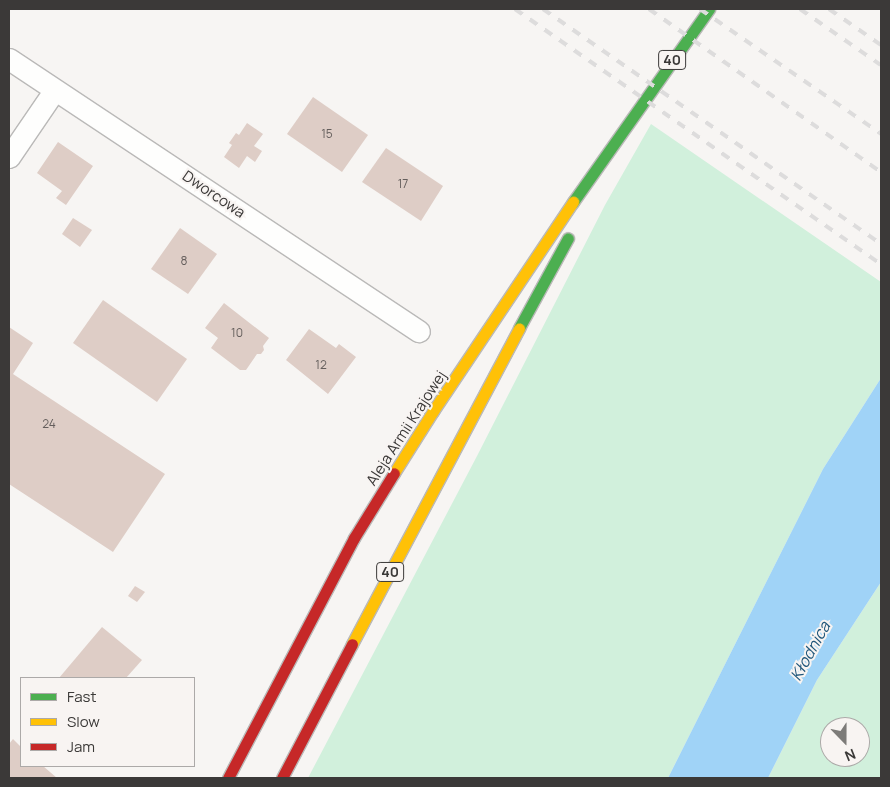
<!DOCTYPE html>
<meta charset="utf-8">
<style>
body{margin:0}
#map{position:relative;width:890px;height:787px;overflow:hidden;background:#f7f5f3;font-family:Manrope,sans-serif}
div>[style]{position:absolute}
.green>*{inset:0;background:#d1f0dc}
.water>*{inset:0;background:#a0d3f7}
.building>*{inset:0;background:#decdc6}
.roads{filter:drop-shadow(1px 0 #bab9b8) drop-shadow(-1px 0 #bab9b8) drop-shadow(0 1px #bab9b8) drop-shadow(0 -1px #bab9b8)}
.street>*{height:21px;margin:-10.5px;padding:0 10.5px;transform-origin:10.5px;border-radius:10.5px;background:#fefefd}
.fast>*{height:11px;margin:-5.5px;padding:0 5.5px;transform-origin:5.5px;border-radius:5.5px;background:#4caf50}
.slow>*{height:11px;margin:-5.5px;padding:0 5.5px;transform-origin:5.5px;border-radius:5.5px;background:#ffc107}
.jam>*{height:11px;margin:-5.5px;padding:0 5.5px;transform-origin:5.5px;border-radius:5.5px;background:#c62828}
.rail>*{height:4px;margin-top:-2px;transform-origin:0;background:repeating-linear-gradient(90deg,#dddcdc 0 9px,transparent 0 18px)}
span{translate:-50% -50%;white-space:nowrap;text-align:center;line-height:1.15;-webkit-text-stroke:4px #f8f4f2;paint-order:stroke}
.number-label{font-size:12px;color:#645e5c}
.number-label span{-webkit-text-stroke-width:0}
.shield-label span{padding:1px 4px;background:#f8f4f2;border:1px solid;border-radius:4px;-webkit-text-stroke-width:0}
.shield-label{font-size:14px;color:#3b3938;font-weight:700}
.street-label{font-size:15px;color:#3b3938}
.water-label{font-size:16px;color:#21577b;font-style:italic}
.frame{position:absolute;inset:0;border:10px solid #3b3938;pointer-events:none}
.legend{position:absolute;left:20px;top:677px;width:175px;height:90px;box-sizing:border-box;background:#f8f4f2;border:1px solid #aca9a8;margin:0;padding:6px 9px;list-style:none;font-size:15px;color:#3b3938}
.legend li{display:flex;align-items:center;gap:10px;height:25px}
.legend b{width:25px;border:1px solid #aca9a8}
.north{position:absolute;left:820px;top:717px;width:50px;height:50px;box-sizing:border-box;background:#f8f4f2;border:1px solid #aca9a8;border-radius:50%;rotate:158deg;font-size:14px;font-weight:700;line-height:20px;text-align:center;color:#3b3938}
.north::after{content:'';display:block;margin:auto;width:18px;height:22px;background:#7d7b79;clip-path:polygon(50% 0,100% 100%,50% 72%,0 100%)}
</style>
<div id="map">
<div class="green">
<i style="clip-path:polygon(651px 124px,881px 282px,881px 378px,823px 469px,668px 778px,308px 778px,477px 456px,605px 205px)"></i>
<i style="clip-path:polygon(evenodd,881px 582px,881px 778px,768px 778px,817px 680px,881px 582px,830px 727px,860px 727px,860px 757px,830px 757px,830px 727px)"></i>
</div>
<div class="water">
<i style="clip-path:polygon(881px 378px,881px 582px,817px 680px,768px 778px,668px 778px,823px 469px)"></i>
</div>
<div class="building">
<i style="clip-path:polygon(313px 97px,368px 135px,342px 172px,287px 134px)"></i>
<i style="clip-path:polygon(247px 123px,263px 134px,254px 146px,262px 151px,255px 162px,247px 156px,239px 168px,224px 157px,232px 145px,229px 143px,236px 133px,239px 135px)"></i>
<i style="clip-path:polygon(58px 142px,93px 166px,66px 205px,56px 198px,62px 191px,37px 173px)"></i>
<i style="clip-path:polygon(386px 148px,443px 186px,421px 221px,362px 182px)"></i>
<i style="clip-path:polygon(73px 218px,92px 230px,80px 247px,62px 234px)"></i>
<i style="clip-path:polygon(180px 228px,217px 254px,188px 294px,151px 269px)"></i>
<i style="clip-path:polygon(103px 300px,187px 359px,157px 402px,73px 343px)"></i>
<i style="clip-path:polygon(224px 303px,269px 338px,263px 346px,264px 350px,261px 354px,257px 354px,246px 370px,240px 370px,211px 348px,218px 338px,205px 328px)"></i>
<i style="clip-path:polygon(9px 327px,33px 343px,13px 374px,165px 474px,113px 552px,9px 484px)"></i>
<i style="clip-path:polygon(309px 329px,336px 348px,339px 344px,356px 357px,328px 394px,286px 360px)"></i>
<i style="clip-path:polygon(135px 586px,145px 592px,137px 602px,128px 596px)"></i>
<i style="clip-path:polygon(102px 627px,142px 660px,126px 678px,59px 678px)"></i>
<i style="clip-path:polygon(13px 739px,21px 747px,21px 766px,43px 766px,57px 778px,9px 778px,9px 744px)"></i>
</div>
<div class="roads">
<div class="street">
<i style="left:9px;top:59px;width:492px;rotate:33.6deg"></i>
<i style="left:9px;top:157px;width:80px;rotate:-55.7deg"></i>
</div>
<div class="fast">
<i style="left:573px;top:202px;width:236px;rotate:-54.8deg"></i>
<i style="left:519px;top:328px;width:102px;rotate:-61.4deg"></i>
</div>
<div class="slow">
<i style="left:394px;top:473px;width:73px;rotate:-57.8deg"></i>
<i style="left:433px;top:411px;width:252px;rotate:-56.2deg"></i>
<i style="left:352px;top:644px;width:357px;rotate:-62.1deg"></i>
</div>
<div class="jam">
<i style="left:228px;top:778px;width:271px;rotate:-62.3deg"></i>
<i style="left:354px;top:538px;width:76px;rotate:-58.4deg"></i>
<i style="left:282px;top:778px;width:151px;rotate:-62.4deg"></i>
</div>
</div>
<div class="rail">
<i style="left:515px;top:9px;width:446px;rotate:34.9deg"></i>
<i style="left:543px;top:9px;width:412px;rotate:34.8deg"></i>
<i style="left:649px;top:9px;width:284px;rotate:35.1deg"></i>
<i style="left:700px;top:9px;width:220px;rotate:34.6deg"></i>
<i style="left:800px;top:9px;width:98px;rotate:34.7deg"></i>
<i style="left:829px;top:9px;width:63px;rotate:34.7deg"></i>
</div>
<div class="number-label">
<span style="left:327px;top:134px">15</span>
<span style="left:403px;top:184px">17</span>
<span style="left:184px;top:261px">8</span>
<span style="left:237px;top:333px">10</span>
<span style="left:321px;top:365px">12</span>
<span style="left:49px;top:424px">24</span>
</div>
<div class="shield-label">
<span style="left:672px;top:60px">40</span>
<span style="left:390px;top:572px">40</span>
</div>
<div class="street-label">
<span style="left:214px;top:194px;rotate:34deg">Dworcowa</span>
<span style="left:406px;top:428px;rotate:-57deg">Aleja Armii Krajowej</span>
</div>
<div class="water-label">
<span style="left:810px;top:651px;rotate:-61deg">Kłodnica</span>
</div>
<div class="frame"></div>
<ul class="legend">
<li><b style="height:6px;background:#4caf50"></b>Fast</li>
<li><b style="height:6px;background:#ffc107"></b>Slow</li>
<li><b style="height:6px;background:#c62828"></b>Jam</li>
</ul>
<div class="north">N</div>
</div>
